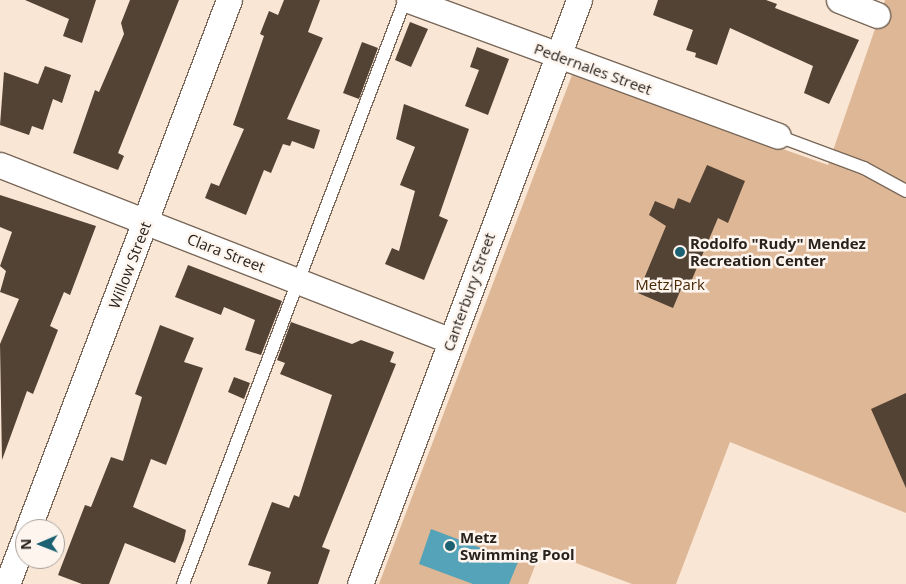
<!DOCTYPE html>
<style>
body{margin:0}
#map{position:relative;width:906px;height:584px;overflow:hidden;background:#fae6d5;font-family:"Open Sans",sans-serif}
div>[style]{position:absolute}
.green>*{inset:0;background:#ddb796}
.water>*{inset:0;background:#54a3b8}
.building>*{inset:0;background:#534335}
.roads{filter:drop-shadow(1px 0 #7a695a) drop-shadow(-1px 0 #7a695a) drop-shadow(0 1px #7a695a) drop-shadow(0 -1px #7a695a)}
.lane>*{height:12px;margin:-6px;padding:0 6px;transform-origin:6px;border-radius:6px;background:#fff}
.street>*{height:25px;margin:-12.5px;padding:0 12.5px;transform-origin:12.5px;border-radius:12.5px;background:#fff}
.dots>*{width:14px;height:14px;translate:-50% -50%;box-sizing:border-box;border:2px solid #fef5ef;border-radius:50%}
span{translate:-50% -50%;white-space:nowrap;text-align:center;line-height:1.15;-webkit-text-stroke:5px #fef5ef;paint-order:stroke}
.street-label{font-size:15px;color:#29221c}
.poi-label{font-size:15px;color:#29221c;font-weight:700}
.left{translate:0 -50%;text-align:left}
.park-label{font-size:15px;color:#482703}
.north{position:absolute;left:15px;top:519px;width:50px;height:50px;box-sizing:border-box;background:#fef5ef;border:1px solid #a9a19b;border-radius:50%;rotate:269deg;font-size:14px;font-weight:700;line-height:20px;text-align:center;color:#29221c}
.north::after{content:'';display:block;margin:auto;width:18px;height:22px;background:#1c6273;clip-path:polygon(50% 0,100% 100%,50% 72%,0 100%)}
</style>
<div id="map">
<div class="green">
<i style="clip-path:polygon(885px 0,906px 0,906px 513px,730px 442px,676px 584px,632px 584px,541px 550px,528px 584px,379px 584px,572px 75px,828px 165px)"></i>
</div>
<div class="water">
<i style="clip-path:polygon(431px 529px,518px 562px,509px 584px,473px 584px,419px 564px)"></i>
</div>
<div class="building">
<i style="clip-path:polygon(25px 0,96px 0,82px 43px,63px 36px,69px 19px)"></i>
<i style="clip-path:polygon(130px 0,179px 0,118px 153px,124px 156px,118px 170px,73px 153px,95px 90px,99px 92px,124px 34px,121px 23px)"></i>
<i style="clip-path:polygon(284px 0,320px 0,308px 32px,323px 38px,287px 119px,320px 130px,314px 149px,292px 141px,290px 146px,283px 144px,271px 173px,264px 170px,246px 215px,205px 198px,211px 183px,219px 186px,244px 129px,233px 125px,264px 36px,260px 34px,269px 11px,278px 15px)"></i>
<i style="clip-path:polygon(658px 0,766px 0,777px 4px,775px 8px,859px 40px,829px 104px,804px 93px,813px 66px,730px 28px,717px 65px,695px 57px,696px 53px,686px 50px,693px 30px,653px 15px)"></i>
<i style="clip-path:polygon(410px 22px,428px 29px,411px 67px,395px 60px)"></i>
<i style="clip-path:polygon(362px 42px,378px 48px,359px 99px,343px 93px)"></i>
<i style="clip-path:polygon(477px 47px,509px 59px,488px 115px,465px 106px,479px 70px,470px 67px)"></i>
<i style="clip-path:polygon(45px 66px,71px 75px,62px 103px,53px 99px,43px 130px,32px 126px,29px 135px,0 125px,4px 72px,38px 84px)"></i>
<i style="clip-path:polygon(404px 104px,469px 129px,439px 216px,448px 220px,424px 280px,385px 264px,392px 248px,399px 251px,415px 191px,400px 185px,415px 147px,396px 139px)"></i>
<i style="clip-path:polygon(707px 165px,745px 181px,728px 223px,718px 218px,690px 284px,684px 282px,673px 308px,638px 293px,666px 226px,649px 215px,655px 201px,674px 209px,678px 198px,690px 203px)"></i>
<i style="clip-path:polygon(0 195px,96px 226px,70px 295px,64px 292px,50px 326px,58px 330px,33px 394px,27px 391px,2px 460px,0 344px,19px 299px,0 292px,6px 271px,0 266px,12px 232px,0 227px)"></i>
<i style="clip-path:polygon(188px 265px,282px 301px,261px 355px,245px 350px,255px 320px,224px 307px,221px 315px,175px 297px)"></i>
<i style="clip-path:polygon(291px 322px,352px 344px,361px 340px,394px 352px,390px 362px,396px 364px,322px 547px,330px 550px,318px 584px,267px 584px,271px 572px,248px 565px,272px 502px,289px 508px,294px 495px,299px 497px,332px 395px,280px 374px,285px 363px,277px 360px)"></i>
<i style="clip-path:polygon(160px 325px,194px 338px,184px 362px,203px 368px,166px 465px,151px 459px,133px 507px,186px 530px,184px 540px,175px 563px,125px 543px,109px 584px,82px 584px,58px 575px,85px 505px,91px 507px,111px 457px,123px 461px,142px 397px,135px 394px)"></i>
<i style="clip-path:polygon(234px 377px,250px 383px,244px 399px,228px 392px)"></i>
<i style="clip-path:polygon(906px 393px,906px 488px,871px 409px)"></i>
</div>
<div class="roads">
<div class="lane">
<i style="left:778px;top:136px;width:92px;rotate:20.4deg"></i>
<i style="left:864px;top:168px;width:48px;rotate:28.7deg"></i>
<i style="left:183px;top:584px;width:625px;rotate:-69.19deg"></i>
</div>
<div class="street">
<i style="left:409px;top:0;width:393px;rotate:20.2deg"></i>
<i style="left:839px;top:0;width:41px;rotate:21.5deg"></i>
<i style="left:0;top:165px;width:484px;rotate:21.3deg"></i>
<i style="left:28px;top:529px;width:566px;rotate:-69.2deg"></i>
<i style="left:7px;top:584px;width:50px;rotate:-69deg"></i>
<i style="left:360px;top:584px;width:624px;rotate:-69.44deg"></i>
</div>
</div>
<div class="dots">
<i style="left:680px;top:252px;background:#1c6273"></i>
<i style="left:450px;top:546px;background:#1c6273"></i>
</div>
<div class="street-label">
<span style="left:593px;top:69px;rotate:20deg">Pedernales Street</span>
<span style="left:226px;top:253px;rotate:21deg">Clara Street</span>
<span style="left:130px;top:265px;rotate:-69deg">Willow Street</span>
<span style="left:469px;top:292px;rotate:-70deg">Canterbury Street</span>
</div>
<div class="poi-label">
<span class="left" style="left:690px;top:252px">Rodolfo "Rudy" Mendez<br>Recreation Center</span>
<span class="left" style="left:460px;top:546px">Metz<br>Swimming Pool</span>
</div>
<div class="park-label">
<span style="left:670px;top:285px">Metz Park</span>
</div>
<div class="north">N</div>
</div>
